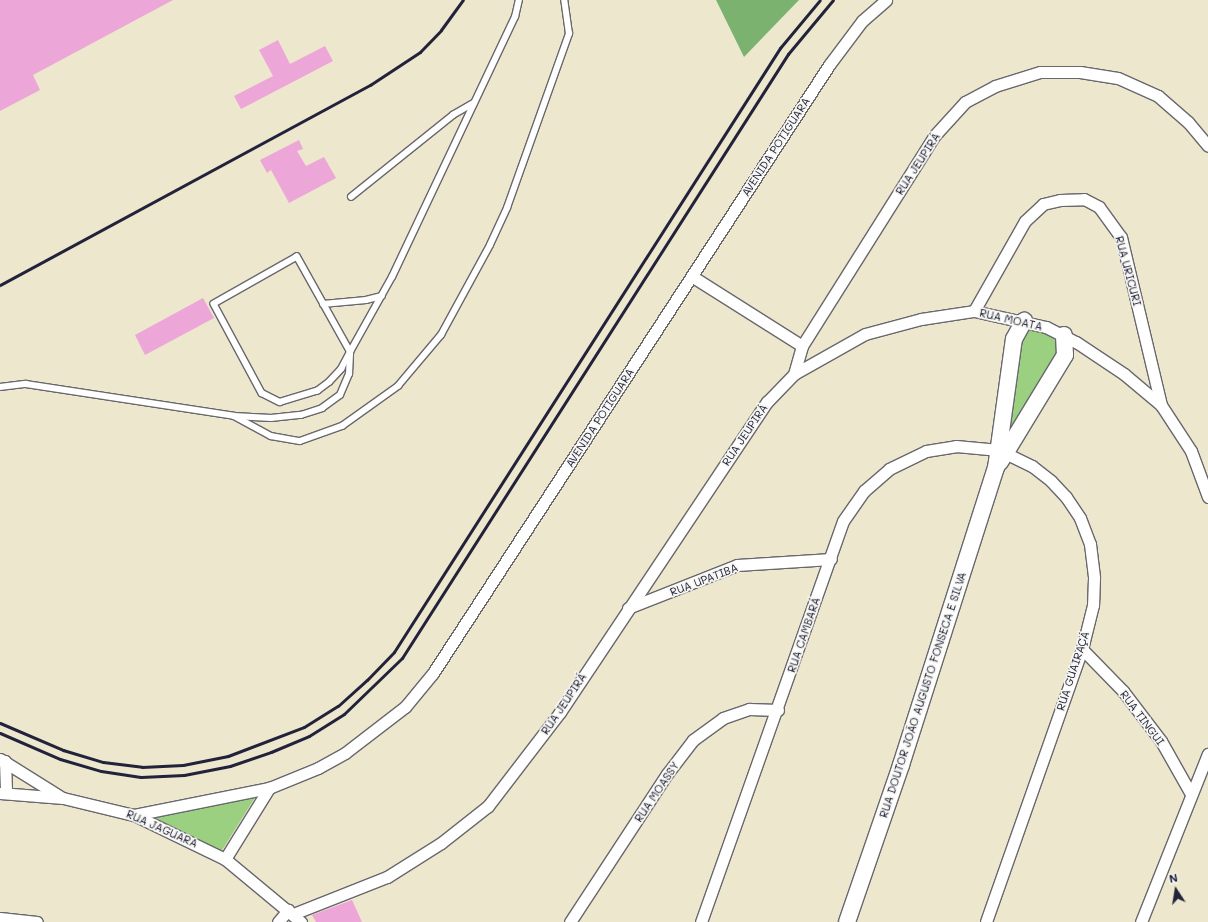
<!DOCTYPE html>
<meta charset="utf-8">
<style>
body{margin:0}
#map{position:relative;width:1208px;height:922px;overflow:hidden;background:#ede7cd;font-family:Mali,sans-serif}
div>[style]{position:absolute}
.green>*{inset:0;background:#9bd081}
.forest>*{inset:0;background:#7cb26f}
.building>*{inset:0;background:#eda6d8}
.roads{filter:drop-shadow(1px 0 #69676e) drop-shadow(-1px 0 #69676e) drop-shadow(0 1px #69676e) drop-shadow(0 -1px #69676e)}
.lane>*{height:5.5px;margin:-2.75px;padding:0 2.75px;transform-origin:2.75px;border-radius:2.75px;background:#fff}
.street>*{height:11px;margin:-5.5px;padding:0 5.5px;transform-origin:5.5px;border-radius:5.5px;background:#fff}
.secondary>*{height:16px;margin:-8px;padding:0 8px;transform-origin:8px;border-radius:8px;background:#fff}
.rail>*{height:3px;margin:-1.5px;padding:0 1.5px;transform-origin:1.5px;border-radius:1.5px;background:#22223b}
span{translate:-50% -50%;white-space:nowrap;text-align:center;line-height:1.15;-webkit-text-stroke:3.5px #f6f6f2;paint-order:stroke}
.street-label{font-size:11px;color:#22223b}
.north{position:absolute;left:1156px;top:870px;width:40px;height:40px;-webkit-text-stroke:3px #f6f6f2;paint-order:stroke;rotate:348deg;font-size:11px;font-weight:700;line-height:16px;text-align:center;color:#22223b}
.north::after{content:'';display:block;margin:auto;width:14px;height:18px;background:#22223b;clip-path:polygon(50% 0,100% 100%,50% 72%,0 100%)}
</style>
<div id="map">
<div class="green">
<i style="clip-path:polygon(1025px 323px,1061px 336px,1060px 354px,1004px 445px)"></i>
<i style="clip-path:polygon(256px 796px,221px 852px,151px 817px)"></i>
</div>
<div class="forest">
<i style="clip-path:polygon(716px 0,799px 0,744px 57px)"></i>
</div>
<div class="building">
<i style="clip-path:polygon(0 0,173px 0,33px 75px,40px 90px,0 111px)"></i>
<i style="clip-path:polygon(278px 40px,290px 64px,325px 46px,333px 61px,241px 109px,234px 96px,273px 76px,259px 50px)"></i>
<i style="clip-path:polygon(299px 140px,303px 149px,297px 151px,306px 166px,324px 157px,336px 178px,289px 203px,271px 170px,267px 173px,260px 160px)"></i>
<i style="clip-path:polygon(203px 298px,214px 318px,145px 355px,135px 335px)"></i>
<i style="clip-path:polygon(352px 900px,362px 922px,316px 922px,312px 915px)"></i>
</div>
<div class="roads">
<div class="lane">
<i style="left:351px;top:197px;width:131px;rotate:-38.8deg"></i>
<i style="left:453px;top:115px;width:24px;rotate:-30deg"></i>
<i style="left:323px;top:304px;width:43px;rotate:-5.3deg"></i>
<i style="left:366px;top:300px;width:16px;rotate:-14deg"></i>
<i style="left:0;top:387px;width:26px;rotate:-7deg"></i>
<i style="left:26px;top:384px;width:210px;rotate:8.7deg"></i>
<i style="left:234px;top:416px;width:42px;rotate:28.4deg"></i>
<i style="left:271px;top:436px;width:29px;rotate:10deg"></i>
<i style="left:300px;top:441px;width:45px;rotate:-19.7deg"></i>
<i style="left:342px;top:426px;width:69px;rotate:-35.5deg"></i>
<i style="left:398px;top:386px;width:67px;rotate:-49.9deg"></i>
<i style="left:441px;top:335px;width:102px;rotate:-61.4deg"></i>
<i style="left:490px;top:245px;width:41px;rotate:-65.3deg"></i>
<i style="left:507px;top:208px;width:185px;rotate:-70.4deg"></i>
<i style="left:569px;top:34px;width:34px;rotate:-98deg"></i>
<i style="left:234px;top:416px;width:37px;rotate:3deg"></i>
<i style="left:271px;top:418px;width:30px;rotate:-6deg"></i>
<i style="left:301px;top:415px;width:22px;rotate:-18deg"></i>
<i style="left:322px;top:408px;width:22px;rotate:-36deg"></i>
<i style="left:340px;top:395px;width:23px;rotate:-67deg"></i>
<i style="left:349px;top:374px;width:22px;rotate:-87deg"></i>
<i style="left:350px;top:352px;width:109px;rotate:-119.2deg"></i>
<i style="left:297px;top:257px;width:95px;rotate:150.5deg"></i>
<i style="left:214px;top:304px;width:101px;rotate:61.7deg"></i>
<i style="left:262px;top:393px;width:20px;rotate:27deg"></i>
<i style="left:280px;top:402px;width:39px;rotate:-17deg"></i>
<i style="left:317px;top:391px;width:15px;rotate:-37deg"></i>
<i style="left:329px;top:382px;width:18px;rotate:-47deg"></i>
<i style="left:341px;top:369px;width:19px;rotate:-62deg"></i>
<i style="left:350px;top:352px;width:86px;rotate:-60.8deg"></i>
<i style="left:392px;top:277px;width:288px;rotate:-64.7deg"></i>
<i style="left:515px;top:17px;width:17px;rotate:-77deg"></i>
</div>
<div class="street">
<i style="left:693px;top:277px;width:129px;rotate:32.3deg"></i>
<i style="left:974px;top:311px;width:103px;rotate:-60.5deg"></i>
<i style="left:1025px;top:221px;width:25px;rotate:-43deg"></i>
<i style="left:1043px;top:204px;width:17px;rotate:-13deg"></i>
<i style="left:1060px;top:200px;width:24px;rotate:-2deg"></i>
<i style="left:1084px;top:199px;width:17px;rotate:28deg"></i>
<i style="left:1099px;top:207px;width:37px;rotate:54deg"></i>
<i style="left:1121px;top:237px;width:173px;rotate:76.6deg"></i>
<i style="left:794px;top:374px;width:81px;rotate:-29.4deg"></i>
<i style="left:865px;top:334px;width:58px;rotate:-15deg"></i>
<i style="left:921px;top:319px;width:54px;rotate:-8.6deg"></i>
<i style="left:974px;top:311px;width:74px;rotate:12.5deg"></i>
<i style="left:1046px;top:327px;width:34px;rotate:27deg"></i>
<i style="left:1076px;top:342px;width:58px;rotate:33.7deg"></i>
<i style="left:1124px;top:374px;width:48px;rotate:40deg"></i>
<i style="left:1161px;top:405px;width:55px;rotate:56.9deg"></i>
<i style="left:1191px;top:451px;width:49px;rotate:69.7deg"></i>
<i style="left:628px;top:608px;width:117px;rotate:-21.5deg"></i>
<i style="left:737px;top:565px;width:94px;rotate:-3.7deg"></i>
<i style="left:1082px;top:649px;width:59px;rotate:45.7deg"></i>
<i style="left:1123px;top:691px;width:63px;rotate:52.8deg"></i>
<i style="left:1161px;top:741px;width:61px;rotate:60.5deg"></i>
<i style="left:0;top:759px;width:72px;rotate:31.9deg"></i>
<i style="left:5px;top:761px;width:32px;rotate:88deg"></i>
<i style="left:0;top:793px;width:63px;rotate:4.5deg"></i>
<i style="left:63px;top:798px;width:73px;rotate:13.5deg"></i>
<i style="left:134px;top:815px;width:101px;rotate:25.8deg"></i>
<i style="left:225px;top:859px;width:99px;rotate:39.7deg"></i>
<i style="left:134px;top:815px;width:138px;rotate:-11.3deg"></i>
<i style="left:269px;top:788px;width:53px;rotate:-22.2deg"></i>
<i style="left:318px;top:768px;width:31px;rotate:-29deg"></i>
<i style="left:345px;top:753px;width:76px;rotate:-37.5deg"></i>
<i style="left:405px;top:707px;width:44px;rotate:-50.5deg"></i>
<i style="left:433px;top:673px;width:726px;rotate:-56.92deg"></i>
<i style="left:829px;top:65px;width:55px;rotate:-53.1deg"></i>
<i style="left:862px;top:21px;width:32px;rotate:-41deg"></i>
<i style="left:225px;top:859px;width:84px;rotate:-58.2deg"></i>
<i style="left:293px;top:914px;width:101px;rotate:-21.5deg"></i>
<i style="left:387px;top:877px;width:64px;rotate:-32.2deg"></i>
<i style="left:441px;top:843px;width:60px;rotate:-38.2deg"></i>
<i style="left:488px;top:806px;width:118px;rotate:-52.5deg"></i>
<i style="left:560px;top:712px;width:373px;rotate:-56.3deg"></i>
<i style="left:767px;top:402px;width:39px;rotate:-46deg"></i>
<i style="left:794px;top:374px;width:29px;rotate:-74deg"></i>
<i style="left:802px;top:346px;width:249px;rotate:-57.8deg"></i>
<i style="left:935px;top:135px;width:45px;rotate:-47.7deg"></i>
<i style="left:965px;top:102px;width:34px;rotate:-28deg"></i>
<i style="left:995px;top:86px;width:47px;rotate:-17.3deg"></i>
<i style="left:1040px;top:72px;width:40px"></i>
<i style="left:1080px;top:72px;width:38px;rotate:9deg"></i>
<i style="left:1118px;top:78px;width:44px;rotate:24.2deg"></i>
<i style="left:1158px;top:96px;width:40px;rotate:41deg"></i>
<i style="left:1188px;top:122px;width:31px;rotate:50deg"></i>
<i style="left:0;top:918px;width:37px;rotate:6deg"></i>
<i style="left:278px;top:922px;width:16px;rotate:-50deg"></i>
<i style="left:570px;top:922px;width:177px;rotate:-56.8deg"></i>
<i style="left:667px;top:774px;width:43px;rotate:-52.6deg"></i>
<i style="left:693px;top:740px;width:37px;rotate:-36deg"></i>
<i style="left:723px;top:718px;width:28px;rotate:-19deg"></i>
<i style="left:749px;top:709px;width:29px;rotate:2deg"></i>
<i style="left:701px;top:922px;width:425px;rotate:-70.5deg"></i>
<i style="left:843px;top:521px;width:37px;rotate:-55deg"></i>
<i style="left:864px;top:491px;width:33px;rotate:-41deg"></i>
<i style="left:889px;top:469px;width:41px;rotate:-25.9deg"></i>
<i style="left:926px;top:451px;width:30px;rotate:-9deg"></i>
<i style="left:956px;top:446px;width:43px;rotate:5.3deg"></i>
<i style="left:999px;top:450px;width:37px;rotate:26deg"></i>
<i style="left:1032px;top:466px;width:24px;rotate:38deg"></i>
<i style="left:1051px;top:481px;width:22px;rotate:47deg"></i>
<i style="left:1066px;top:497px;width:25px;rotate:56deg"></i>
<i style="left:1080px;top:518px;width:28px;rotate:69deg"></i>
<i style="left:1090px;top:544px;width:34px;rotate:83deg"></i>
<i style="left:1094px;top:578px;width:27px;rotate:92deg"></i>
<i style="left:1093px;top:605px;width:45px;rotate:104deg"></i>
<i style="left:1082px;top:649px;width:289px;rotate:109.4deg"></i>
<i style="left:1141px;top:922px;width:181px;rotate:-68.3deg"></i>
</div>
<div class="secondary">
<i style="left:1000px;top:462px;width:125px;rotate:-58.7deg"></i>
<i style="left:1065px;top:355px;width:20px;rotate:-93deg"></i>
<i style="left:847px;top:922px;width:166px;rotate:-71deg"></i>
<i style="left:901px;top:765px;width:312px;rotate:-72.3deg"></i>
<i style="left:996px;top:468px;width:130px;rotate:-82.1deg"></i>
<i style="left:1014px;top:339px;width:21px;rotate:-61deg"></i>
</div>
</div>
<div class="rail">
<i style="left:0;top:285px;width:421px;rotate:-28.4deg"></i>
<i style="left:370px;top:85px;width:60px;rotate:-33.4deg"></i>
<i style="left:420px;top:52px;width:30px;rotate:-46deg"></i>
<i style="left:441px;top:30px;width:37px;rotate:-54deg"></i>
<i style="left:0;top:723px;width:69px;rotate:23.2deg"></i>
<i style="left:63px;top:750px;width:42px;rotate:16.7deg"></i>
<i style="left:103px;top:762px;width:39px;rotate:7deg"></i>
<i style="left:142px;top:767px;width:41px;rotate:-2.8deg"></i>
<i style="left:183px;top:765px;width:46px;rotate:-11.3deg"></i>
<i style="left:228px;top:756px;width:81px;rotate:-20.9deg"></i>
<i style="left:304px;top:727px;width:40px;rotate:-32deg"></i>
<i style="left:338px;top:706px;width:39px;rotate:-42deg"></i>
<i style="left:367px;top:680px;width:39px;rotate:-46deg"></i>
<i style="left:394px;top:652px;width:717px;rotate:-57.42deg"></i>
<i style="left:780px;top:48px;width:62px;rotate:-50.2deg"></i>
<i style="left:0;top:733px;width:65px;rotate:23.4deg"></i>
<i style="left:60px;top:759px;width:43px;rotate:16.3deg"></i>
<i style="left:101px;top:771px;width:40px;rotate:8.5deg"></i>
<i style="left:141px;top:777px;width:43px;rotate:-2.7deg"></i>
<i style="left:184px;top:775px;width:47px;rotate:-11.1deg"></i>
<i style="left:230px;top:766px;width:43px;rotate:-18.9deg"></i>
<i style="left:271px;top:752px;width:41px;rotate:-22.8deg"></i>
<i style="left:309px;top:736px;width:41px;rotate:-32.2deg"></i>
<i style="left:344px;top:714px;width:81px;rotate:-44deg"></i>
<i style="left:402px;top:658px;width:717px;rotate:-57.42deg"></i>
<i style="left:788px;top:54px;width:70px;rotate:-50.2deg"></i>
</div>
<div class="street-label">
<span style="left:776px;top:147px;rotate:-57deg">AVENIDA POTIGUARA</span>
<span style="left:918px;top:164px;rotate:-57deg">RUA JEUPIRÁ</span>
<span style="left:1128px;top:271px;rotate:75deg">RUA URICURI</span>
<span style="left:1011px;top:320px;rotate:13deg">RUA MOATA</span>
<span style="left:600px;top:418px;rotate:-57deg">AVENIDA POTIGUARA</span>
<span style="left:745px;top:435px;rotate:-56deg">RUA JEUPIRÁ</span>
<span style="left:704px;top:580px;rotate:-21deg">RUA UPATIBA</span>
<span style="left:804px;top:635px;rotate:-71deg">RUA CAMBARÁ</span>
<span style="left:1073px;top:671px;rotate:-72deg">RUA GUAIRAÇÁ</span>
<span style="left:923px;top:695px;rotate:-72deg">RUA DOUTOR JOÃO AUGUSTO FONSECA E SILVA</span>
<span style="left:564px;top:704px;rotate:-56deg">RUA JEUPIRÁ</span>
<span style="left:1142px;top:718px;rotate:53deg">RUA TINGUI</span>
<span style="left:657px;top:792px;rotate:-56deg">RUA MOASSY</span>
<span style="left:162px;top:829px;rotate:24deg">RUA JAGUARA</span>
</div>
<div class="north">N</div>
</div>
